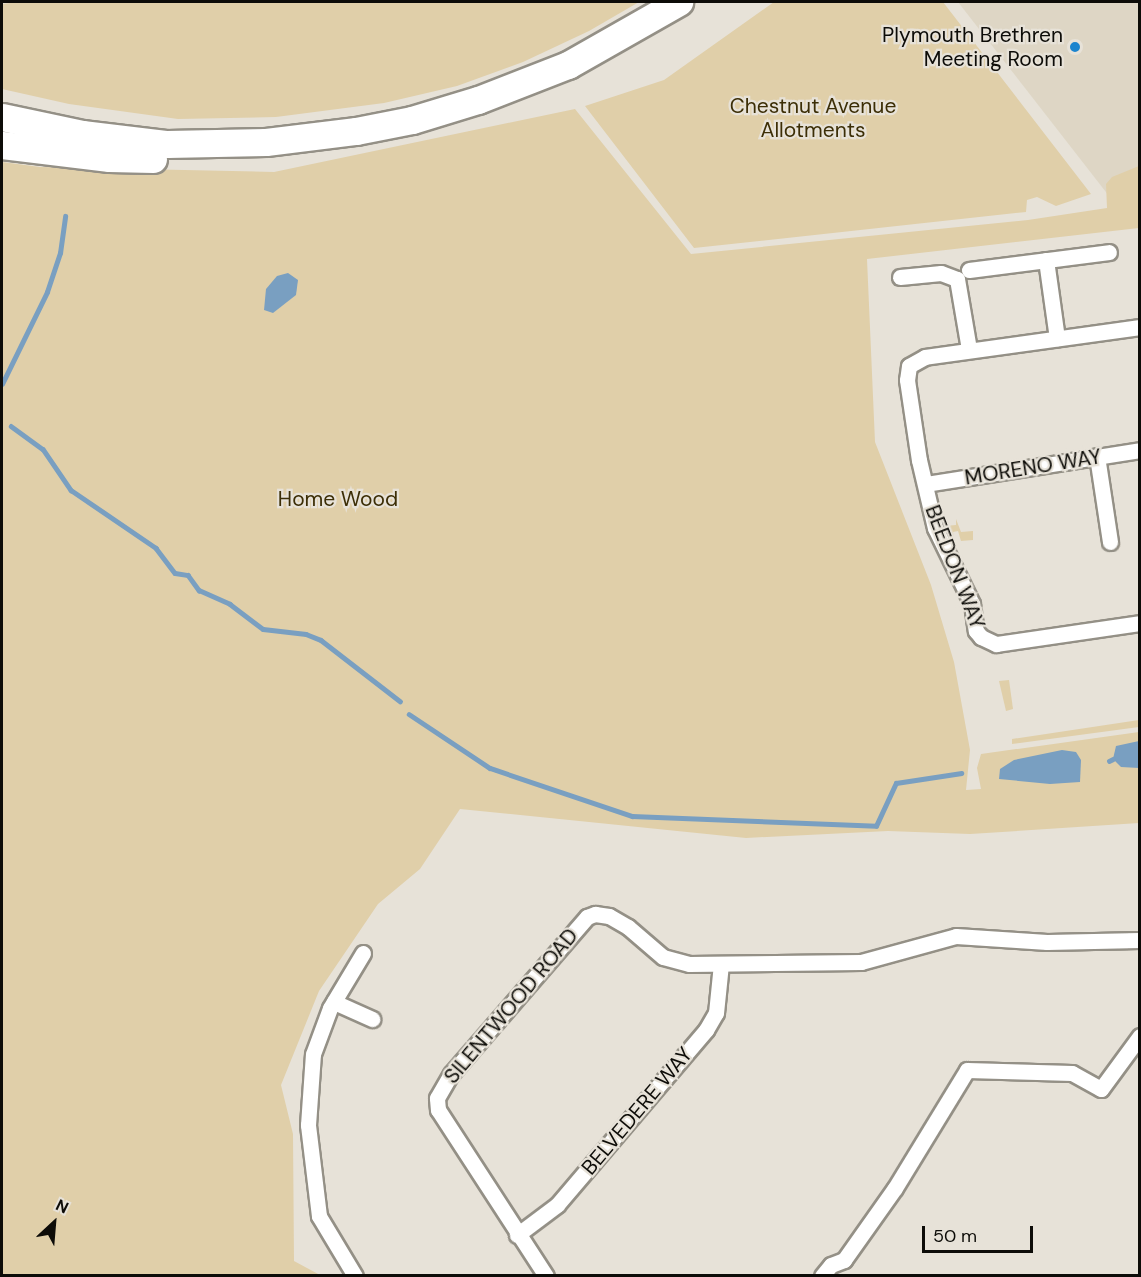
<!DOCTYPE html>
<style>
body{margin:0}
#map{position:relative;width:1141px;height:1277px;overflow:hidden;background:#e7e2d8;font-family:"DM Sans",sans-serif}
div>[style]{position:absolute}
.built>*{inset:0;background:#ded6c5}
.green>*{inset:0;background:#e0cfa9}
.water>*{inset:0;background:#799fc1}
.stream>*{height:4.5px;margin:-2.25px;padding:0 2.25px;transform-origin:2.25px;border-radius:2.25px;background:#799fc1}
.roads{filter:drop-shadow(2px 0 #949086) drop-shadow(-2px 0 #949086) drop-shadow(0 2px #949086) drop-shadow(0 -2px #949086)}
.street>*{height:15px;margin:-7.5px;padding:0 7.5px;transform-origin:7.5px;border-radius:7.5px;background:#fff}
.highway>*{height:27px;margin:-13.5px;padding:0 13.5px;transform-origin:13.5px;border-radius:13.5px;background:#fff}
.dots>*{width:16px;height:16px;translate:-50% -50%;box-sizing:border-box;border:3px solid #e7e2d8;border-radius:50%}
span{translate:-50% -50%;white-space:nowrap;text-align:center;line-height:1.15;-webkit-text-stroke:4.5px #e7e2d8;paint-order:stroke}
.poi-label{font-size:21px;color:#0d0c08}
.right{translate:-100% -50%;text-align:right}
.park-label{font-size:21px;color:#3c2e06}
.street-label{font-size:21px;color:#0d0c08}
.frame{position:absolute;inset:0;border:3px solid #0d0c08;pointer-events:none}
.north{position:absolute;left:24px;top:1193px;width:60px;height:60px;-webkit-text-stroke:4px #e7e2d8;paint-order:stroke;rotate:26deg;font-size:16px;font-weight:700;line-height:24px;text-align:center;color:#0d0c08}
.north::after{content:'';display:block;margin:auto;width:21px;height:27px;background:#0d0c08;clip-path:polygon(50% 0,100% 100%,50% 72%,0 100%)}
.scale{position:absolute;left:922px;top:1226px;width:111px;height:27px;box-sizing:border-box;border:3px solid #0d0c08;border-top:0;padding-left:8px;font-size:18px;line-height:21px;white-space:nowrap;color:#0d0c08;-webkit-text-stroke:4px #e7e2d8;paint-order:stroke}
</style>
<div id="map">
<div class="built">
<i style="clip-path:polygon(958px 2px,1139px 2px,1139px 172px,1109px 196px)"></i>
</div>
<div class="green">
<i style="clip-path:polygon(17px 2px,639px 2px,589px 31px,523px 62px,457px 86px,384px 103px,276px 117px,178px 119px,69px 104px,2px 89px,2px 4px)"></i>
<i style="clip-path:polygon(774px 2px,943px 2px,1091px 194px,1056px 206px,1037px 197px,1027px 200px,1026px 212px,694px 248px,585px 106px,664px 80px)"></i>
<i style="clip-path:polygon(575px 109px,691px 254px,1028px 220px,1107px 208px,1106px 184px,1112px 177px,1139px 166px,1139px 228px,867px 259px,875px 442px,931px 585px,954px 662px,970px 750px,966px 790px,981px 789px,977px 768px,981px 754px,1139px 732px,1139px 823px,970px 834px,888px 831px,746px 838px,460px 809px,420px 869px,378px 904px,319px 991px,281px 1085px,293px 1134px,294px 1261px,320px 1275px,2px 1276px,2px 162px,40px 167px,274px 172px)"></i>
<i style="clip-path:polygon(956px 519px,961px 532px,973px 531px,973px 540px,961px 541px,958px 531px,953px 532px,955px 543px,950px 540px,945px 526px,956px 525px)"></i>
<i style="clip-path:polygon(1009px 680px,1013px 709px,1006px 711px,999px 681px)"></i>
<i style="clip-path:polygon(1139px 720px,1139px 727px,1012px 744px,1012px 739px)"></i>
</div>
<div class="water">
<i style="clip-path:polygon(288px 273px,298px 280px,296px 295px,273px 313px,264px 310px,266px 289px,277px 276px)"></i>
<i style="clip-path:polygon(1139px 741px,1139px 768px,1121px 767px,1113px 759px,1116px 746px)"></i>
<i style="clip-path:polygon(1062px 750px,1076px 752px,1081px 760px,1080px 782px,1050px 784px,999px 779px,1000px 769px,1014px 760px)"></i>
</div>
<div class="stream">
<i style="left:2px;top:384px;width:102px;rotate:-63.9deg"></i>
<i style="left:47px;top:292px;width:41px;rotate:-71.6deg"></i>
<i style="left:60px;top:253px;width:37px;rotate:-82deg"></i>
<i style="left:11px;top:426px;width:39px;rotate:36deg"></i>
<i style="left:43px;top:449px;width:50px;rotate:55.7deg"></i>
<i style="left:71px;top:490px;width:103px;rotate:34.3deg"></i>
<i style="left:156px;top:548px;width:31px;rotate:53deg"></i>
<i style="left:175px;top:573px;width:13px;rotate:9deg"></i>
<i style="left:188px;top:575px;width:19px;rotate:54deg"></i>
<i style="left:199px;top:590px;width:34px;rotate:24deg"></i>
<i style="left:230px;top:604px;width:41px;rotate:37.1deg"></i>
<i style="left:263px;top:629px;width:43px;rotate:6.6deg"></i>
<i style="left:306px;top:634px;width:16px;rotate:22deg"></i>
<i style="left:321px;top:640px;width:100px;rotate:37.7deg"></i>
<i style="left:409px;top:714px;width:97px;rotate:33.7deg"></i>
<i style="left:490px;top:768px;width:150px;rotate:18.7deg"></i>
<i style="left:632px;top:816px;width:244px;rotate:2.3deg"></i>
<i style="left:876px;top:826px;width:47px;rotate:-65.1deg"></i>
<i style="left:896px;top:783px;width:66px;rotate:-8.7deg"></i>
<i style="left:1109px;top:761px;width:4px;rotate:-27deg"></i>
</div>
<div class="roads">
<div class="street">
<i style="left:1046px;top:260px;width:79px;rotate:82deg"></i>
<i style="left:969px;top:270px;width:141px;rotate:-7.3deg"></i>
<i style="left:900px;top:277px;width:41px;rotate:-5.6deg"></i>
<i style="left:941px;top:273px;width:17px;rotate:21deg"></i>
<i style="left:957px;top:279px;width:71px;rotate:80.3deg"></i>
<i style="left:1140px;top:327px;width:217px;rotate:172.1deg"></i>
<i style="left:925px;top:357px;width:18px;rotate:151deg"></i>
<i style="left:909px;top:366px;width:14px;rotate:98deg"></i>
<i style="left:907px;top:380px;width:81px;rotate:81.5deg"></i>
<i style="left:919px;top:460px;width:70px;rotate:76.8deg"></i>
<i style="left:935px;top:528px;width:85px;rotate:64deg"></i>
<i style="left:972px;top:604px;width:27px;rotate:82deg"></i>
<i style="left:976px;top:631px;width:8px;rotate:50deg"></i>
<i style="left:981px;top:637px;width:17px;rotate:25deg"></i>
<i style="left:996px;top:644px;width:146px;rotate:-8.3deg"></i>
<i style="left:1097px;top:456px;width:87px;rotate:81.4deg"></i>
<i style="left:926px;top:484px;width:217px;rotate:-9deg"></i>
<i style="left:334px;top:1002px;width:42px;rotate:24.1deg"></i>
<i style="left:517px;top:1235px;width:50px;rotate:-36.9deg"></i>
<i style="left:557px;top:1205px;width:230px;rotate:-49.6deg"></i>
<i style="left:706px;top:1030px;width:20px;rotate:-60deg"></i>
<i style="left:716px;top:1013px;width:49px;rotate:-84.2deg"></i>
<i style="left:355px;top:1276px;width:70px;rotate:-121deg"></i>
<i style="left:319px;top:1216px;width:92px;rotate:-96.9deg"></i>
<i style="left:308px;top:1125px;width:71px;rotate:-86deg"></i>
<i style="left:313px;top:1054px;width:49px;rotate:-69.7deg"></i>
<i style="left:330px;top:1008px;width:64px;rotate:-59deg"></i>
<i style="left:546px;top:1276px;width:198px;rotate:-123deg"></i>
<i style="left:438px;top:1110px;width:12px;rotate:-95deg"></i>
<i style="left:437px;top:1098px;width:28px;rotate:-60deg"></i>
<i style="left:451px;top:1074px;width:208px;rotate:-49.1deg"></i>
<i style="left:587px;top:917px;width:9px;rotate:-21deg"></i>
<i style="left:595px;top:914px;width:14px;rotate:8deg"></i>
<i style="left:609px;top:916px;width:22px;rotate:30deg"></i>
<i style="left:628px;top:927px;width:46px;rotate:40.6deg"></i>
<i style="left:663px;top:957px;width:27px;rotate:15deg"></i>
<i style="left:689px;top:964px;width:172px;rotate:-0.7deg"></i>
<i style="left:861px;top:962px;width:98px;rotate:-15.3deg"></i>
<i style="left:956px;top:936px;width:91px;rotate:3.8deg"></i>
<i style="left:1047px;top:942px;width:93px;rotate:-1.2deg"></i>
<i style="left:822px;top:1276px;width:14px;rotate:-51deg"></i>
<i style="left:831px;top:1265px;width:14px;rotate:-21deg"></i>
<i style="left:844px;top:1260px;width:88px;rotate:-54.7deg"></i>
<i style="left:895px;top:1188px;width:138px;rotate:-58.6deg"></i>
<i style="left:967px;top:1070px;width:105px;rotate:1.6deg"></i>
<i style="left:1072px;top:1073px;width:33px;rotate:29deg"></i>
<i style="left:1101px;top:1089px;width:66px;rotate:-53.7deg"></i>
</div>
<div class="highway">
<i style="left:2px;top:117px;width:82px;rotate:12deg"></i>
<i style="left:82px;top:134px;width:86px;rotate:6.7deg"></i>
<i style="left:167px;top:144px;width:99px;rotate:-1.2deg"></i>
<i style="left:266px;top:142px;width:91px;rotate:-7deg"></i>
<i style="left:356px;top:131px;width:57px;rotate:-11.1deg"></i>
<i style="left:412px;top:120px;width:69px;rotate:-16.9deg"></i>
<i style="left:478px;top:100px;width:97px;rotate:-21.3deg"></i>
<i style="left:568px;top:65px;width:128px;rotate:-29.6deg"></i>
<i style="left:2px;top:145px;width:108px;rotate:6.9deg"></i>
<i style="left:109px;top:158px;width:44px;rotate:1.3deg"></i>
</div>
</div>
<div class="dots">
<i style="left:1075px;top:47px;background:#1b84ce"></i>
</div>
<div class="poi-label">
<span class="right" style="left:1063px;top:47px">Plymouth Brethren<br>Meeting Room</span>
</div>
<div class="park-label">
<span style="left:813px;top:118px">Chestnut Avenue<br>Allotments</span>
<span style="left:338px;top:499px">Home Wood</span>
</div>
<div class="street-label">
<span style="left:1033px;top:467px;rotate:-9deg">MORENO WAY</span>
<span style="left:955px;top:567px;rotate:69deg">BEEDON WAY</span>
<span style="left:511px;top:1006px;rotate:-50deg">SILENTWOOD ROAD</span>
<span style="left:637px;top:1111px;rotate:-50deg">BELVEDERE WAY</span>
</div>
<div class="frame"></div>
<div class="north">N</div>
<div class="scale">50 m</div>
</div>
